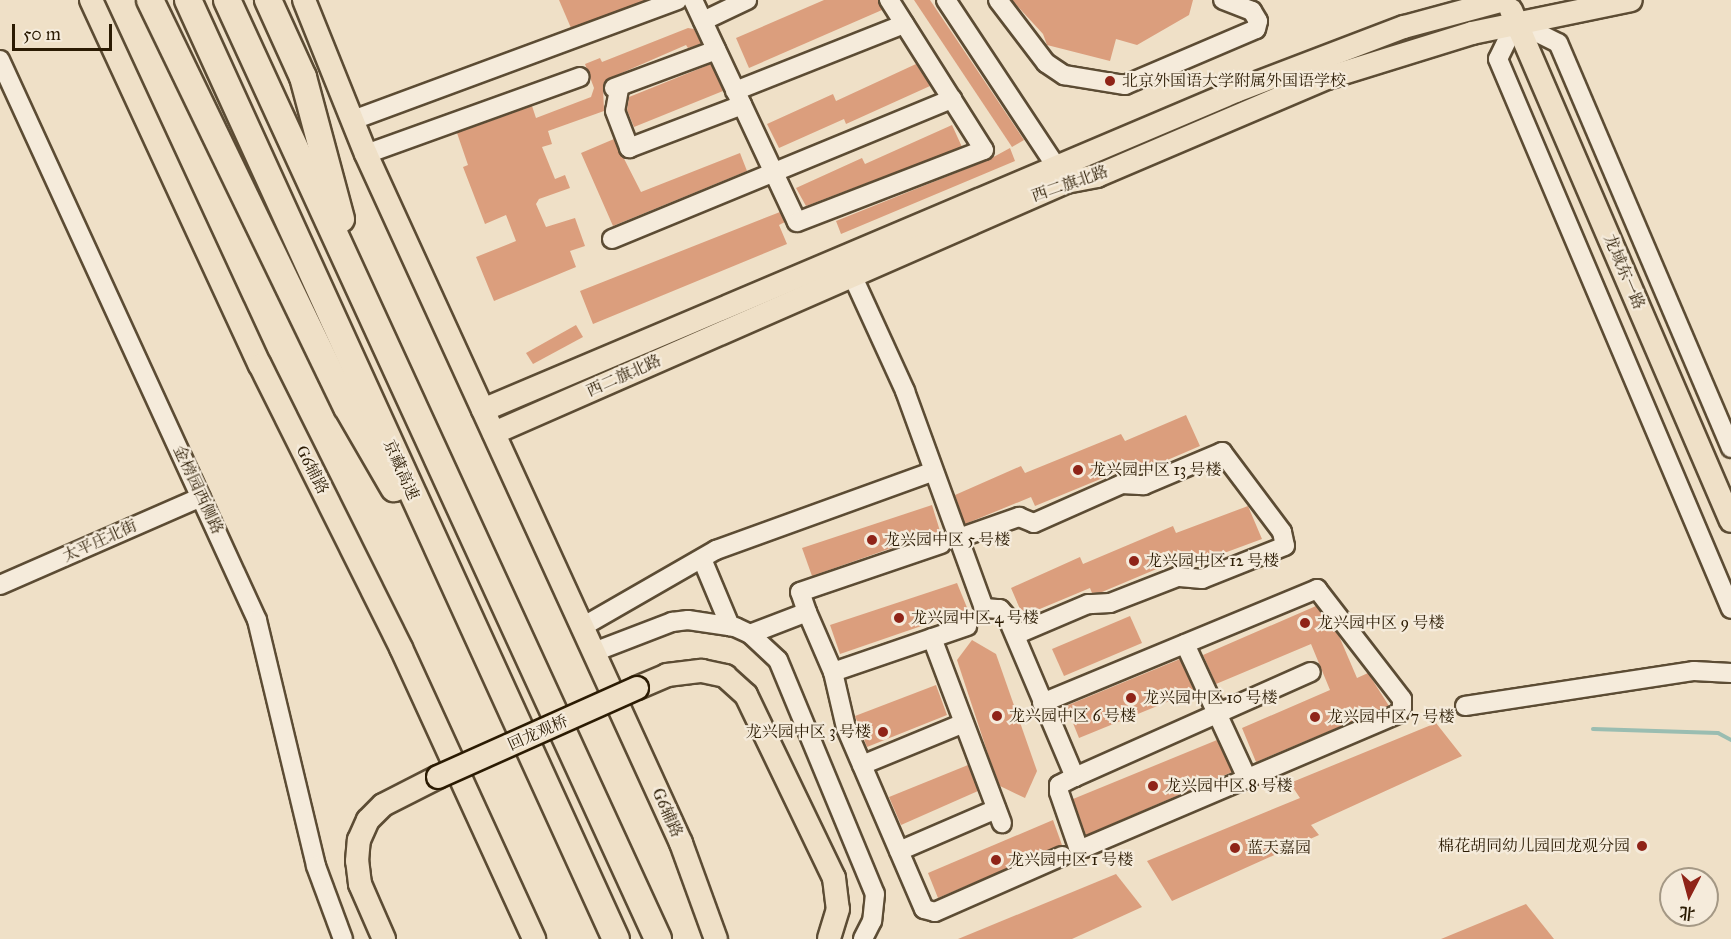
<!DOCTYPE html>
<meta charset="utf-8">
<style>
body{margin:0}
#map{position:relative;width:1731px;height:939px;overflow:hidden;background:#efe0c7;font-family:"IM FELL Great Primer","Noto Serif SC",serif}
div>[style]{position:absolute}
.stream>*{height:4px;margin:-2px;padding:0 2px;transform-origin:2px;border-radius:2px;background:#9abdb1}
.building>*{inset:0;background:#db9e7d}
.roads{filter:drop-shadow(2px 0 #5c4c34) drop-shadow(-2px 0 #5c4c34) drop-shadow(0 2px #5c4c34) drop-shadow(0 -2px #5c4c34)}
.minor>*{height:18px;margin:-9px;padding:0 9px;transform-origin:9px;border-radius:9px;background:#f5ebdb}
.major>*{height:22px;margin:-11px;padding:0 11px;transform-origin:11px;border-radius:11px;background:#efe0c7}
.highway>*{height:26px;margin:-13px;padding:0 13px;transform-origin:13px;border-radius:13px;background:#efe0c7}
.bridges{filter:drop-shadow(2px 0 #2b1b03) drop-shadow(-2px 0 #2b1b03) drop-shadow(0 2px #2b1b03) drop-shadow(0 -2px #2b1b03)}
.major-bridge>*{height:22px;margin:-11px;padding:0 11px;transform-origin:11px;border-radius:11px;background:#efe0c7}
.dots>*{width:16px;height:16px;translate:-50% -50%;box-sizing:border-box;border:3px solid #f5ebdb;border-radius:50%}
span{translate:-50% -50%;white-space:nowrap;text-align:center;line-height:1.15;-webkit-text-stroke:4.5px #f5ebdb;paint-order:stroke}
.poi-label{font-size:16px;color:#2b1b03}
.left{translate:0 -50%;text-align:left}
.right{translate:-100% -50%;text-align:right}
.street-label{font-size:16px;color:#2b1b03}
.north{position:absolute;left:1659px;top:867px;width:60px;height:60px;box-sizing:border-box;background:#f5ebdb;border:2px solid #a49885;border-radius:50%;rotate:186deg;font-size:16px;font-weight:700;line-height:24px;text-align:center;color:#2b1b03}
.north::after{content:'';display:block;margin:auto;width:21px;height:27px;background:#8f2418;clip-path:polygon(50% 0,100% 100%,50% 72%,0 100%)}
.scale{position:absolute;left:12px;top:24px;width:100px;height:27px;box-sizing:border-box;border:3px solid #2b1b03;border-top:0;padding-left:8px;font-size:18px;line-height:21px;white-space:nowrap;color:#2b1b03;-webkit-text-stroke:4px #f5ebdb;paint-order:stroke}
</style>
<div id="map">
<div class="stream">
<i style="left:1593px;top:729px;width:125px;rotate:1.8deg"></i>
<i style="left:1718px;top:733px;width:15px;rotate:28deg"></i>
</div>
<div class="building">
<i style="clip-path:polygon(559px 0,646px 0,571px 28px)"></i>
<i style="clip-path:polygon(824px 0,878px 0,882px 10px,749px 68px,736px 38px)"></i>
<i style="clip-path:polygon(914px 0,930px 0,1024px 140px,1012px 147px)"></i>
<i style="clip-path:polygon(1012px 0,1193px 0,1189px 15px,1137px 45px,1116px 39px,1110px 61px,1047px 45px,1043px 34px)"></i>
<i style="clip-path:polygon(688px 28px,694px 29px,701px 44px,688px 48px,686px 45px,610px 78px,603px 87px,604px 111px,548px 131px,552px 144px,542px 147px,555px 179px,565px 175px,570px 188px,539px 199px,536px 204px,546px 227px,575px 218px,585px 246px,570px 251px,576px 267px,494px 301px,476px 257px,516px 241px,506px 215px,485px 224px,463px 167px,468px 165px,457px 133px,532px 106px,536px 118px,591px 97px,594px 88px,585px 64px,600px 58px,602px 62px)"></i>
<i style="clip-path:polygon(711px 64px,723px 91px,634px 127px,627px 110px,629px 97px)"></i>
<i style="clip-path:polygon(916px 64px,930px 86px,846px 124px,844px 119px,779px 148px,767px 124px,833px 94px,836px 101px)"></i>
<i style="clip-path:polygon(952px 125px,962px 147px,806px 206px,796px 188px,862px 158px,865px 164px)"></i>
<i style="clip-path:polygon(614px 139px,641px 192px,740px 153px,747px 171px,613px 226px,581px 153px)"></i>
<i style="clip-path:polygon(1010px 148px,1015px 161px,841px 234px,836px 221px,988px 160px)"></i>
<i style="clip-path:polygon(780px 212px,785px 222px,779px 225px,787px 244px,593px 324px,580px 291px)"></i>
<i style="clip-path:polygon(576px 325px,583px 337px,533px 364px,526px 353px)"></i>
<i style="clip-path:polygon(1186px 415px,1200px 446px,1137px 473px,1132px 466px,1035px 506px,1031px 497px,965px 524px,955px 495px,1021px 466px,1025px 473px,1121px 434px,1125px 441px)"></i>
<i style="clip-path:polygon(932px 505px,940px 531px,812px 576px,802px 548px)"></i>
<i style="clip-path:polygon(1248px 506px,1262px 539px,1189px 566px,1185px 557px,1102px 592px,1092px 593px,1090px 588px,1023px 616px,1011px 588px,1080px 557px,1083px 564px,1173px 526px,1176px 533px)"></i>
<i style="clip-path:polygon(957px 583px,968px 610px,840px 654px,830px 625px)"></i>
<i style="clip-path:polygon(1316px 606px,1339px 636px,1357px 678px,1368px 673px,1389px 706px,1256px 762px,1242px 728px,1330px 690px,1311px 644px,1216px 684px,1203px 655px)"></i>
<i style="clip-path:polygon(1130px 616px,1142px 643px,1064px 676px,1052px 649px)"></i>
<i style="clip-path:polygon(972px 640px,996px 654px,1037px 771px,1025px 798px,1000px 786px,989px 757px,957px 660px)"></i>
<i style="clip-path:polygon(1180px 659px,1194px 691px,1079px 738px,1066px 706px)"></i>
<i style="clip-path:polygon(936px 685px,947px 715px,867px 747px,855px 716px)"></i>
<i style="clip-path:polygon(1436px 723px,1462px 756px,1311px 825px,1319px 835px,1172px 901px,1147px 861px,1300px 798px,1290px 783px)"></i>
<i style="clip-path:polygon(1217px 740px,1232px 772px,1086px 835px,1073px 799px)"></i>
<i style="clip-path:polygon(968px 765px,978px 791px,901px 825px,889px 797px)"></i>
<i style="clip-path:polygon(1053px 820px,1062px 845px,938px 898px,928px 873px)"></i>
<i style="clip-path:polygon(1116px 874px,1142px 907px,1072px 939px,958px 939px)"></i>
<i style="clip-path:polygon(1526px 904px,1554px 939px,1441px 939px)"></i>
</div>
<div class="roads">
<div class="minor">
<i style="left:693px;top:0;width:245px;rotate:64.9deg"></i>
<i style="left:797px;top:222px;width:200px;rotate:-21.1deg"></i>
<i style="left:984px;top:150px;width:178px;rotate:-122.3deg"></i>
<i style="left:946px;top:0;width:214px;rotate:56.5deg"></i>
<i style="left:998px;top:0;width:79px;rotate:52.7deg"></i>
<i style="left:1046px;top:63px;width:22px;rotate:34deg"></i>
<i style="left:1064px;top:75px;width:62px;rotate:9.3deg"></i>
<i style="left:1125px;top:85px;width:142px;rotate:-23.1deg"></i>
<i style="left:1256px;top:29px;width:8px;rotate:-76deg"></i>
<i style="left:1258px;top:21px;width:12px;rotate:-121deg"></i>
<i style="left:1252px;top:11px;width:31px;rotate:-159deg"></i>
<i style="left:703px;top:21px;width:49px;rotate:-25.5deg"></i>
<i style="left:0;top:60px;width:616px;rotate:65.35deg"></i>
<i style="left:257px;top:620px;width:253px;rotate:76.5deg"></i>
<i style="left:316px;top:866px;width:78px;rotate:69.7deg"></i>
<i style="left:614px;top:88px;width:109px;rotate:-20.4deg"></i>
<i style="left:619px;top:89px;width:22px;rotate:100deg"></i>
<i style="left:615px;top:111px;width:40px;rotate:69deg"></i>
<i style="left:629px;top:148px;width:121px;rotate:-20.8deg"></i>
<i style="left:735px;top:91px;width:182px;rotate:-21.6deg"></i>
<i style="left:353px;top:120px;width:346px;rotate:-20.3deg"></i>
<i style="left:366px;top:154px;width:227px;rotate:-19.8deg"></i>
<i style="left:612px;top:239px;width:368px;rotate:-22.4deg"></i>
<i style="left:852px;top:275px;width:128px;rotate:65.4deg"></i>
<i style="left:905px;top:391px;width:231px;rotate:70deg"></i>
<i style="left:984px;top:608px;width:16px;rotate:4deg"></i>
<i style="left:1000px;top:609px;width:11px;rotate:49deg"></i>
<i style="left:1007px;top:617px;width:174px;rotate:67deg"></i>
<i style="left:1075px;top:777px;width:258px;rotate:-24deg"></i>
<i style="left:1731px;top:448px;width:440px;rotate:-113.1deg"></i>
<i style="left:1558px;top:43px;width:47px;rotate:-153.4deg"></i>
<i style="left:1516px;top:22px;width:41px;rotate:115.9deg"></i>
<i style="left:1498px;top:59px;width:597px;rotate:67.04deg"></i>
<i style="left:959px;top:538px;width:64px;rotate:-19.3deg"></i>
<i style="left:1019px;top:517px;width:16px;rotate:22deg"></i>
<i style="left:1034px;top:523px;width:96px;rotate:-23.9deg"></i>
<i style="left:1122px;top:484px;width:22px;rotate:3deg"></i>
<i style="left:1144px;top:485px;width:85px;rotate:-22.9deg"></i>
<i style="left:1222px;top:452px;width:100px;rotate:53.1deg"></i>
<i style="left:1282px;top:532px;width:14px;rotate:78deg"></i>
<i style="left:1285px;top:546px;width:89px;rotate:158.3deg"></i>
<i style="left:1202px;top:579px;width:25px;rotate:-175deg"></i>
<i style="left:1177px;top:577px;width:72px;rotate:158.8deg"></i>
<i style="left:1110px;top:603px;width:22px;rotate:177deg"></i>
<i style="left:1088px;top:604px;width:79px;rotate:157deg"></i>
<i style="left:702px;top:559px;width:73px;rotate:67.3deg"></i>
<i style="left:0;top:585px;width:219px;rotate:-23.6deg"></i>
<i style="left:807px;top:612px;width:21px;rotate:-109deg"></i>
<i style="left:800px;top:592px;width:149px;rotate:-18.8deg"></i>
<i style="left:582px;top:627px;width:155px;rotate:-29.9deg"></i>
<i style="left:716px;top:550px;width:230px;rotate:-19.9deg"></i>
<i style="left:750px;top:634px;width:61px;rotate:-21.1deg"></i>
<i style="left:807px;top:612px;width:65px;rotate:66.6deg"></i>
<i style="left:833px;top:672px;width:57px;rotate:76.9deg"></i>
<i style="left:846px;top:728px;width:197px;rotate:66.7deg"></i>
<i style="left:924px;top:909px;width:11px;rotate:15deg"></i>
<i style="left:935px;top:912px;width:139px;rotate:-23.8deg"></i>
<i style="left:932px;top:638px;width:198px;rotate:69.3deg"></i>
<i style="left:1185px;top:644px;width:148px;rotate:65.2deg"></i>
<i style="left:594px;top:652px;width:84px;rotate:-21deg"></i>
<i style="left:672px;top:622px;width:16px;rotate:-7deg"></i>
<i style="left:688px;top:620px;width:48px;rotate:8.5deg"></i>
<i style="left:735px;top:627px;width:17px;rotate:25deg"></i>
<i style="left:750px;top:634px;width:38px;rotate:43deg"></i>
<i style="left:778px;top:660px;width:253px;rotate:67.5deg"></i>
<i style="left:875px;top:894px;width:27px;rotate:96deg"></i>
<i style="left:872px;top:921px;width:20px;rotate:117deg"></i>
<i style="left:833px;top:672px;width:142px;rotate:-18.9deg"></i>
<i style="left:1042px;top:703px;width:298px;rotate:-22.5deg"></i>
<i style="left:1317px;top:589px;width:139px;rotate:52.3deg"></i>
<i style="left:1402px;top:699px;width:9px;rotate:90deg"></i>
<i style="left:1402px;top:708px;width:7px;rotate:124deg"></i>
<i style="left:1398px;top:714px;width:341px;rotate:156.9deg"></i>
<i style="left:1084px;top:848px;width:6px;rotate:-171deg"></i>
<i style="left:1078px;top:847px;width:58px;rotate:-109.1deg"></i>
<i style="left:1059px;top:792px;width:7px;rotate:-90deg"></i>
<i style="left:1059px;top:785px;width:18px;rotate:-27deg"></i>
<i style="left:1465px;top:706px;width:232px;rotate:-8.7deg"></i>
<i style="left:1694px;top:671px;width:37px;rotate:3deg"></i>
<i style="left:862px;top:765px;width:110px;rotate:-22.4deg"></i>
<i style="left:899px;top:851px;width:106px;rotate:-23.4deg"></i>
</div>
<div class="major">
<i style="left:91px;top:0;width:402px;rotate:65.2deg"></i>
<i style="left:260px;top:365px;width:316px;rotate:63.5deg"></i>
<i style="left:401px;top:648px;width:320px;rotate:65.4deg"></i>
<i style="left:304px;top:0;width:166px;rotate:68.1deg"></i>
<i style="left:366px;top:154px;width:758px;rotate:65.43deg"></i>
<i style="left:681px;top:843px;width:102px;rotate:70deg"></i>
<i style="left:1511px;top:10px;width:556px;rotate:66.71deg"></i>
<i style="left:483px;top:410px;width:818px;rotate:-22.96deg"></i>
<i style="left:1236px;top:91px;width:180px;rotate:-20.9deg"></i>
<i style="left:1404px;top:27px;width:104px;rotate:-15.1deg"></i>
<i style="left:494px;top:433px;width:625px;rotate:-23.69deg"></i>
<i style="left:1066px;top:182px;width:32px;rotate:-11deg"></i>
<i style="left:1097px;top:176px;width:250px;rotate:-23.1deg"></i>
<i style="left:1327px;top:78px;width:152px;rotate:-17.2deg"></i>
<i style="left:1472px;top:33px;width:162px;rotate:-11.7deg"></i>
<i style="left:637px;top:688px;width:33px;rotate:-23deg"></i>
<i style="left:667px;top:675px;width:35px;rotate:-7deg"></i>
<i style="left:702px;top:671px;width:24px;rotate:12deg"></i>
<i style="left:725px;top:676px;width:28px;rotate:42deg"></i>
<i style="left:746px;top:695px;width:203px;rotate:64.3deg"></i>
<i style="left:834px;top:878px;width:31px;rotate:83deg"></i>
<i style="left:838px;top:909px;width:31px;rotate:107deg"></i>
<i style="left:384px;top:939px;width:60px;rotate:-113.6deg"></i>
<i style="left:360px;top:884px;width:23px;rotate:-97deg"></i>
<i style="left:357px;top:861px;width:21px;rotate:-85deg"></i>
<i style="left:359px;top:840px;width:22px;rotate:-66deg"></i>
<i style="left:368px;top:820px;width:21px;rotate:-45deg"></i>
<i style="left:383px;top:805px;width:62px;rotate:-27deg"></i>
</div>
<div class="highway">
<i style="left:150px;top:0;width:452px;rotate:64.2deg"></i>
<i style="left:347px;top:407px;width:94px;rotate:59.9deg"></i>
<i style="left:188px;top:0;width:1032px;rotate:65.5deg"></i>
<i style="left:227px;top:0;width:1033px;rotate:65.34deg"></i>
<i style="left:268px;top:0;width:85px;rotate:65.6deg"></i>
<i style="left:303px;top:77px;width:147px;rotate:75deg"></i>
</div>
</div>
<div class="bridges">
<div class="major-bridge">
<i style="left:438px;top:777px;width:218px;rotate:-24.1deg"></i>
</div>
</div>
<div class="dots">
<i style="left:1110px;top:81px;background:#8f2418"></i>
<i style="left:1078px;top:470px;background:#8f2418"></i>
<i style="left:872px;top:540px;background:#8f2418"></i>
<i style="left:1134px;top:561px;background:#8f2418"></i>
<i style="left:899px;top:618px;background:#8f2418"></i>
<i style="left:1305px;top:623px;background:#8f2418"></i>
<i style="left:1131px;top:698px;background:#8f2418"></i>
<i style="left:997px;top:716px;background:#8f2418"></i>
<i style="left:1315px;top:717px;background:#8f2418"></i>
<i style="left:883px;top:732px;background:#8f2418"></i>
<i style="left:1153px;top:786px;background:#8f2418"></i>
<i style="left:1642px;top:846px;background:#8f2418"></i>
<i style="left:1235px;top:848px;background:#8f2418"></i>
<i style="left:996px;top:860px;background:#8f2418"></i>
</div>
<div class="poi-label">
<span class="left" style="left:1122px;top:81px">北京外国语大学附属外国语学校</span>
<span class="left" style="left:1090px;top:470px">龙兴园中区 13 号楼</span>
<span class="left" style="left:884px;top:540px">龙兴园中区 5 号楼</span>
<span class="left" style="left:1146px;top:561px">龙兴园中区 12 号楼</span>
<span class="left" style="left:911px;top:618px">龙兴园中区 4 号楼</span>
<span class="left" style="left:1317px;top:623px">龙兴园中区 9 号楼</span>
<span class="left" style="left:1143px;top:698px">龙兴园中区 10 号楼</span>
<span class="left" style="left:1009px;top:716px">龙兴园中区 6 号楼</span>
<span class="left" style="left:1327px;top:717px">龙兴园中区 7 号楼</span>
<span class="right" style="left:871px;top:732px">龙兴园中区 3 号楼</span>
<span class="left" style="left:1165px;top:786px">龙兴园中区 8 号楼</span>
<span class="right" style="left:1630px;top:846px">棉花胡同幼儿园回龙观分园</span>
<span class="left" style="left:1247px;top:848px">蓝天嘉园</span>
<span class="left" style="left:1008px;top:860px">龙兴园中区 1 号楼</span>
</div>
<div class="street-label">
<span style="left:1070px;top:184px;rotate:-19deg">西二旗北路</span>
<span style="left:1624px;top:272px;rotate:67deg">龙域东一路</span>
<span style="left:624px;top:376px;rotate:-24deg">西二旗北路</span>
<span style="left:312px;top:470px;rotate:63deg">G6辅路</span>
<span style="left:401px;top:470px;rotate:66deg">京藏高速</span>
<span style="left:198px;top:490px;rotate:65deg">金榜园西侧路</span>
<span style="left:100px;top:541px;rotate:-24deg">太平庄北街</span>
<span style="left:538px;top:733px;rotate:-24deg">回龙观桥</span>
<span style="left:667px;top:813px;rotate:66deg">G6辅路</span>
</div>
<div class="north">北</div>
<div class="scale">50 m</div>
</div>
